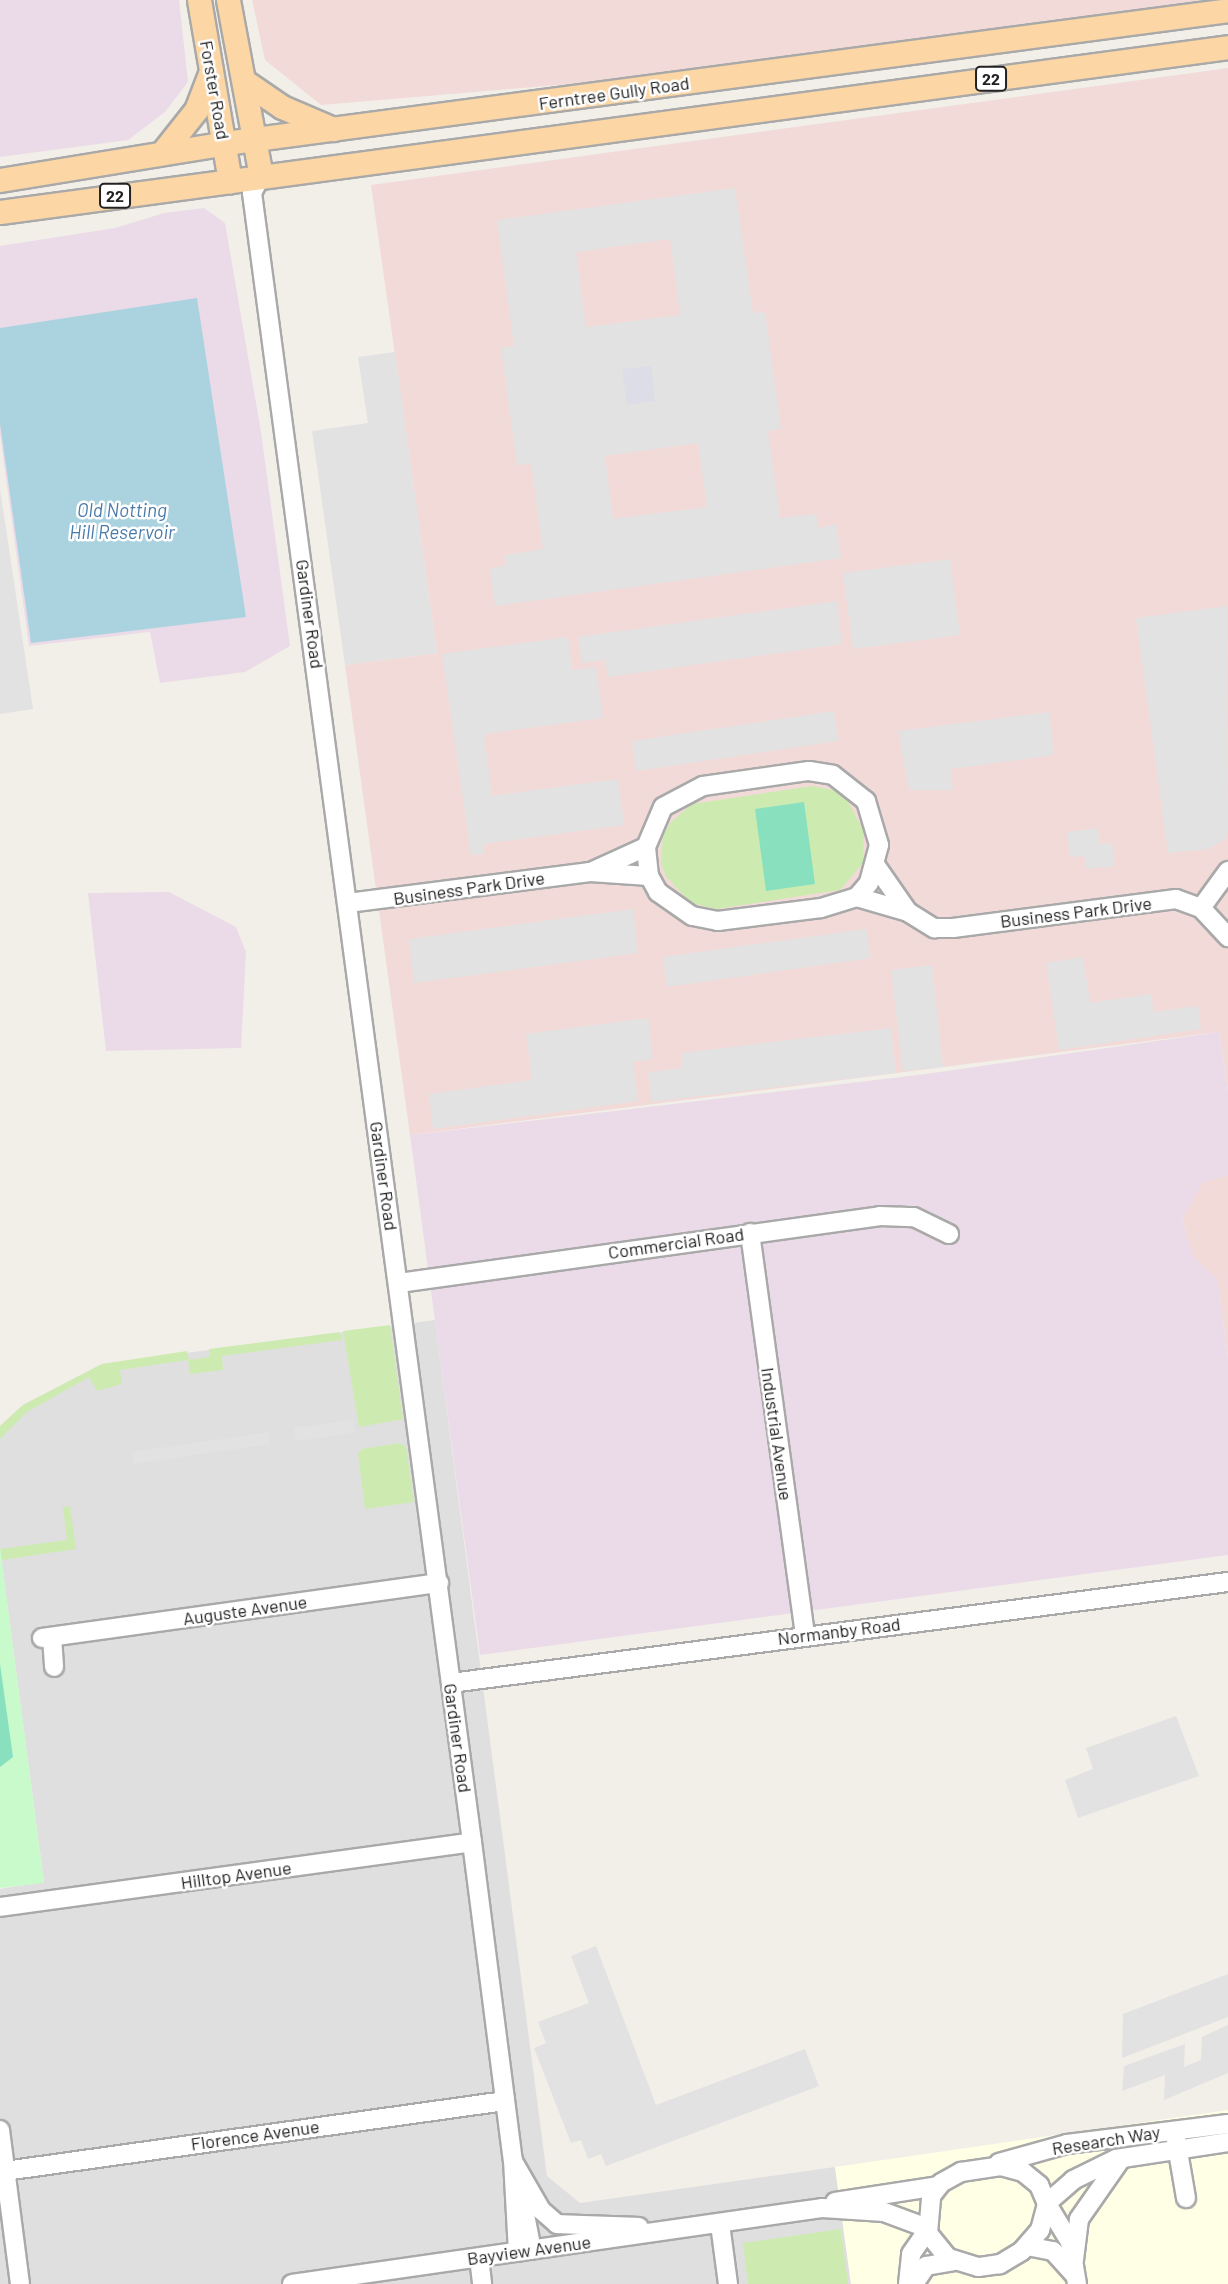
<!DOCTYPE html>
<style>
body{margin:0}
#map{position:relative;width:1228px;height:2284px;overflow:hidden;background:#f2efe9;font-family:Barlow,sans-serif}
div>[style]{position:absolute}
.residential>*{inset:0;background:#e0dfdf}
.commercial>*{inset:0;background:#f2dad9}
.industrial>*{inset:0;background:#ebdbe8}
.education>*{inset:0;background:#ffffe5}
.grass>*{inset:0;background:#cdebb0}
.park>*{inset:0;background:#c8facc}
.pitch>*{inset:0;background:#88e0be}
.parking>*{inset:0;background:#e2e2e2}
.plaza>*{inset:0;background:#dddde8}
.water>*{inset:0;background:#aad3df}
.roads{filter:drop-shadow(2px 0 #a9a9a9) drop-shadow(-2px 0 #a9a9a9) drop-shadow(0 2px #a9a9a9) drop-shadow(0 -2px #a9a9a9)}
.minor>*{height:18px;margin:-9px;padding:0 9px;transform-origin:9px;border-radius:9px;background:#fff}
.major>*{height:23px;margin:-11.5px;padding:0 11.5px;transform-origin:11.5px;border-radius:11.5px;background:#fcd6a4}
span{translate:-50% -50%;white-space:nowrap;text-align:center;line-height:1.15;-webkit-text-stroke:5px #fff;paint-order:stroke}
.shield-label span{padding:2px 5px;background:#fff;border:2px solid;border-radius:5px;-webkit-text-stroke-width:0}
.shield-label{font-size:16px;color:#222;font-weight:700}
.street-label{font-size:18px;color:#222}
.water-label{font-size:19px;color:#4a7aab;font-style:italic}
</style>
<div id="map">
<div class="residential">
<i style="clip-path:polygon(435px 1320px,547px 2176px,580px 2203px,835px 2167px,851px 2284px,0 2284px,0 1889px,44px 1882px,0 1549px,0 1426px,23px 1405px,102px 1364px)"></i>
</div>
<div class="commercial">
<i style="clip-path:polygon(252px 0,1228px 0,651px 77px,321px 105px,265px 60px)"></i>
<i style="clip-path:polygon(1228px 68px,1228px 1090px,1219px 1032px,410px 1135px,345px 665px,437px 653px,371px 185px)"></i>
<i style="clip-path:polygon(1228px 1175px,1228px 1357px,1217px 1280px,1193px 1256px,1182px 1220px,1202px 1182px)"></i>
</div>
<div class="industrial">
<i style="clip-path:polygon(0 0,179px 0,188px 82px,165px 112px,128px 140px,0 157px)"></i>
<i style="clip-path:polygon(204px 208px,225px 223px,261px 432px,290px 646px,245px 672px,160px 683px,150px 632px,29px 646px,0 435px,0 246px,115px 228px,164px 213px)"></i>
<i style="clip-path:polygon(169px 892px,236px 927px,246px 952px,241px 1048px,106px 1051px,88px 893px)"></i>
<i style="clip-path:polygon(1219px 1032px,1228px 1090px,1228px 1175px,1202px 1183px,1182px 1220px,1193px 1256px,1217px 1279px,1228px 1357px,1228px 1555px,480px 1655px,410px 1135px,926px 1074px)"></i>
</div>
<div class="education">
<i style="clip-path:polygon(1228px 2110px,1228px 2284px,851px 2284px,835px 2167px)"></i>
</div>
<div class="grass">
<i style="clip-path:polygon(812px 786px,834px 790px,847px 800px,864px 831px,863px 863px,840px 890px,716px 909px,691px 903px,666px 877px,661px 863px,663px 835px,671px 822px,692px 804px)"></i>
<i style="clip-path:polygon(390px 1325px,403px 1419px,359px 1427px,343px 1331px)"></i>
<i style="clip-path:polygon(340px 1332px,342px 1340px,222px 1356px,223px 1370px,190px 1374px,188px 1360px,120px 1370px,122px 1384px,97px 1391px,89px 1377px,27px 1412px,0 1439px,0 1426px,23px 1405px,102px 1364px,187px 1351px,189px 1360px,210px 1357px,209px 1349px)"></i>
<i style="clip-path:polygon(399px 1443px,406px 1447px,414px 1502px,365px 1509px,358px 1454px,362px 1449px)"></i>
<i style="clip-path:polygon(70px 1506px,76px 1549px,2px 1560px,0 1549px,67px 1540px,63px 1507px)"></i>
<i style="clip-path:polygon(841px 2229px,848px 2284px,748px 2284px,743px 2243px)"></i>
</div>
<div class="park">
<i style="clip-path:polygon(0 1547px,44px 1883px,0 1888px)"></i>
</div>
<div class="pitch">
<i style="clip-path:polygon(804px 802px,815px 884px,766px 891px,755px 809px)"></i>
<i style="clip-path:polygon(0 1664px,13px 1757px,0 1767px)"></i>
</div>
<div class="parking">
<i style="clip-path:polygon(evenodd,735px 188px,753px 313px,765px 312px,781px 429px,768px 431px,780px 518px,816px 514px,818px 528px,836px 524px,841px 558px,495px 606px,490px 568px,506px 566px,505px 555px,543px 549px,531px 464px,517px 465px,501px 348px,514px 346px,497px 220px,735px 188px,670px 239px,680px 315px,586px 327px,576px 252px,670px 239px,735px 188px,698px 443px,707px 507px,613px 519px,605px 456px,698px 443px)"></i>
<i style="clip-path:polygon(395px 352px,437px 653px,345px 665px,312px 431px,368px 423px,358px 357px)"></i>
<i style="clip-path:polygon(0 489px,33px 709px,0 714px)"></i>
<i style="clip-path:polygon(950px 559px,960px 635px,853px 649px,843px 573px)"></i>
<i style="clip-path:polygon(837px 601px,842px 644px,608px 677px,605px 660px,582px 663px,578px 637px)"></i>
<i style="clip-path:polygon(1227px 606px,1228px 831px,1225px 839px,1208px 849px,1168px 853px,1136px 618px)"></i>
<i style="clip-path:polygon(568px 637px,572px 670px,596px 667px,603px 718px,484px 734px,492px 796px,618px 779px,624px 825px,483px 844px,484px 854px,471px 855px,442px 654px)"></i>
<i style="clip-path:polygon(834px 711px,838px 741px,636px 771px,632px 741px)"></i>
<i style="clip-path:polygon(1049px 712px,1054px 755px,951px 769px,953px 790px,909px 790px,898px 731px)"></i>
<i style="clip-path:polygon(1098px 828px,1100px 844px,1112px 843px,1115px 866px,1086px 869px,1084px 856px,1070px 857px,1067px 832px)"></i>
<i style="clip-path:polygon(633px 909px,638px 953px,414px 983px,409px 939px)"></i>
<i style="clip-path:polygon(866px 929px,871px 958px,667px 987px,663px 957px)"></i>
<i style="clip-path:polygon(1083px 957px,1090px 1003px,1151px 994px,1154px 1012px,1198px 1006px,1201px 1029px,1059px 1050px,1046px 963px)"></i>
<i style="clip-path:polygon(932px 965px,943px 1067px,903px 1071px,891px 970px)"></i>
<i style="clip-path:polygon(648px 1018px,653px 1059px,633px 1062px,638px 1101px,433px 1129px,429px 1094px,532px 1080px,526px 1034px)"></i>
<i style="clip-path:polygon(891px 1028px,896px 1073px,651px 1102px,648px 1072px,682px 1068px,681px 1053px)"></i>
<i style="clip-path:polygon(353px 1420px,355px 1433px,296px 1441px,294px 1428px)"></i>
<i style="clip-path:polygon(269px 1432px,270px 1444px,133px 1464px,132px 1452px)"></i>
<i style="clip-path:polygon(1176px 1716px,1199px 1776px,1078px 1818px,1065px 1780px,1093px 1769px,1086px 1748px)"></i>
<i style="clip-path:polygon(596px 1946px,656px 2105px,805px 2049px,819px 2086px,606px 2166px,601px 2154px,588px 2159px,581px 2140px,571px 2143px,534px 2048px,546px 2043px,538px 2022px,589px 2003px,571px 1956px)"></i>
<i style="clip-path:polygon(1228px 1974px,1228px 2017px,1122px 2058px,1123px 2014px)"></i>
<i style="clip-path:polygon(1228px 2025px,1228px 2073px,1164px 2100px,1165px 2075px,1122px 2091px,1124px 2066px,1185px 2044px,1184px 2067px,1201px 2060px,1202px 2037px)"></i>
</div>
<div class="plaza">
<i style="clip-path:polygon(651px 366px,655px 401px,627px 405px,622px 369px)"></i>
</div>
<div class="water">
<i style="clip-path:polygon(197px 298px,246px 617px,31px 643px,0 424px,0 328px)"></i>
</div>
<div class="roads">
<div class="minor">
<i style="left:261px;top:176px;width:19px;rotate:118deg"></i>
<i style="left:252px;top:193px;width:1664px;rotate:82.4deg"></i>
<i style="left:472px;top:1842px;width:321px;rotate:82.7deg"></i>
<i style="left:513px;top:2160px;width:92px;rotate:86.9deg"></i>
<i style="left:809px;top:771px;width:24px;rotate:9deg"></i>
<i style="left:833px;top:775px;width:42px;rotate:38.2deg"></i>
<i style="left:866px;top:801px;width:46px;rotate:73.5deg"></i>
<i style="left:879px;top:845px;width:39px;rotate:105deg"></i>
<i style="left:869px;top:883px;width:18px;rotate:131deg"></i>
<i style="left:857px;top:897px;width:38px;rotate:163deg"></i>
<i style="left:821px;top:908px;width:104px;rotate:172.8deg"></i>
<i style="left:718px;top:921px;width:26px;rotate:-169deg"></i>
<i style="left:692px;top:916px;width:42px;rotate:-144.8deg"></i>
<i style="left:658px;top:892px;width:18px;rotate:-119deg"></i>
<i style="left:649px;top:876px;width:29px;rotate:-96deg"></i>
<i style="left:646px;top:847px;width:43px;rotate:-67deg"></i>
<i style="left:663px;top:807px;width:45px;rotate:-27.7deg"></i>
<i style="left:703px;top:786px;width:107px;rotate:-8.1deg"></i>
<i style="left:876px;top:866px;width:56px;rotate:55.2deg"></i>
<i style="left:593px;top:871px;width:58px;rotate:-24.4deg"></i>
<i style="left:857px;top:897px;width:53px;rotate:16.4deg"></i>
<i style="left:908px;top:912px;width:31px;rotate:32deg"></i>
<i style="left:934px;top:928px;width:19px"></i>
<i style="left:953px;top:928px;width:225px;rotate:-7.4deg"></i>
<i style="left:1176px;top:899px;width:27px;rotate:20deg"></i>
<i style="left:1201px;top:908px;width:46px;rotate:-53.9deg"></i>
<i style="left:348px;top:903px;width:244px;rotate:-7.3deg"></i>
<i style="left:590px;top:872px;width:59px;rotate:3.9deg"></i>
<i style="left:1201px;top:908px;width:40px;rotate:47deg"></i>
<i style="left:750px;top:1233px;width:406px;rotate:82.2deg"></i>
<i style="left:399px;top:1283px;width:486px;rotate:-7.9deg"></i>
<i style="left:880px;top:1216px;width:34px;rotate:2deg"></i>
<i style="left:914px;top:1217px;width:39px;rotate:26deg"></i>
<i style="left:52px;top:1637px;width:30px;rotate:86deg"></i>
<i style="left:42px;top:1638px;width:401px;rotate:-7.9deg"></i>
<i style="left:451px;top:1683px;width:784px;rotate:-7.41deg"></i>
<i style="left:0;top:1907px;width:476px;rotate:-7.8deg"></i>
<i style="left:0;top:2130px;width:155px;rotate:82.6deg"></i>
<i style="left:1176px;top:2140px;width:59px;rotate:80.2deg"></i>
<i style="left:514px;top:2163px;width:54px;rotate:60.1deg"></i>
<i style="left:541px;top:2210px;width:21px;rotate:41deg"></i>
<i style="left:557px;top:2224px;width:82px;rotate:2.1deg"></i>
<i style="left:999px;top:2163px;width:71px;rotate:-15.6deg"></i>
<i style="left:1067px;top:2144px;width:162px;rotate:-7.1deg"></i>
<i style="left:1001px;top:2166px;width:23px;rotate:15deg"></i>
<i style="left:1023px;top:2172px;width:21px;rotate:39deg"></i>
<i style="left:1039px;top:2185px;width:21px;rotate:67deg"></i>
<i style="left:1047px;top:2204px;width:27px;rotate:105deg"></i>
<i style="left:1040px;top:2230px;width:28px;rotate:131deg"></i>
<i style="left:1022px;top:2251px;width:26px;rotate:149deg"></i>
<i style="left:1000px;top:2264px;width:22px;rotate:172deg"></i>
<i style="left:978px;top:2267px;width:31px;rotate:-163deg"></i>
<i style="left:948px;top:2258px;width:32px;rotate:-129deg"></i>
<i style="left:928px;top:2233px;width:37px;rotate:-85deg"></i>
<i style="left:931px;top:2196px;width:16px;rotate:-52deg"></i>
<i style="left:941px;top:2183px;width:23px;rotate:-29deg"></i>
<i style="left:961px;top:2172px;width:40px;rotate:-8.5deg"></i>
<i style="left:5px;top:2171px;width:505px;rotate:-7.97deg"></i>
<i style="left:519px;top:2184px;width:67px;rotate:78.9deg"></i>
<i style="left:835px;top:2202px;width:104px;rotate:-8.8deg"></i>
<i style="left:1047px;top:2203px;width:35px;rotate:-41deg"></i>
<i style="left:1073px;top:2180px;width:48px;rotate:-26deg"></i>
<i style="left:1116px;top:2159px;width:113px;rotate:-8.6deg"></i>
<i style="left:1047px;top:2204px;width:44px;rotate:58.8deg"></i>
<i style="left:1070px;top:2242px;width:43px;rotate:80.5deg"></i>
<i style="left:720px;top:2224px;width:61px;rotate:82.4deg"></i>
<i style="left:1027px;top:2246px;width:26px;rotate:11deg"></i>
<i style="left:1053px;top:2251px;width:31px;rotate:48deg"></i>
<i style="left:479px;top:2258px;width:26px;rotate:83deg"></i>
<i style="left:1074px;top:2260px;width:41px;rotate:-83deg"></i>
<i style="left:1079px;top:2219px;width:73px;rotate:-55deg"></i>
<i style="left:292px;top:2284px;width:535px;rotate:-8.16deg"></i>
<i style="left:822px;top:2208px;width:62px;rotate:3.7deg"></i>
<i style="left:884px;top:2212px;width:46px;rotate:20.4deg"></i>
<i style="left:908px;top:2284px;width:30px;rotate:-84deg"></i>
<i style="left:911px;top:2254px;width:29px;rotate:-55deg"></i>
<i style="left:914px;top:2284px;width:22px;rotate:-56deg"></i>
<i style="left:926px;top:2266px;width:27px;rotate:-10deg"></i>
</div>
<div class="major">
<i style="left:199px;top:0;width:184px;rotate:80.3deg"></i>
<i style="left:228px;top:0;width:179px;rotate:79.4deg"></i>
<i style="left:244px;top:81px;width:46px;rotate:34.4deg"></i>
<i style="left:282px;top:107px;width:56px;rotate:23.3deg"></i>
<i style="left:162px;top:153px;width:55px;rotate:-51.7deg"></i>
<i style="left:196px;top:110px;width:42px;rotate:-69deg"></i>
<i style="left:0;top:180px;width:228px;rotate:-9.3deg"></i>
<i style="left:225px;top:143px;width:1012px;rotate:-7.55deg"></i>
<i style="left:0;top:212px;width:1239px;rotate:-7.65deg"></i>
</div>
</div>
<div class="shield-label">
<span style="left:991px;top:79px">22</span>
<span style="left:115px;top:196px">22</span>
</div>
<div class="street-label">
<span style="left:215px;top:90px;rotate:80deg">Forster Road</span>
<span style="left:614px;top:93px;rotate:-8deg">Ferntree Gully Road</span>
<span style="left:310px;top:614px;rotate:82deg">Gardiner Road</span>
<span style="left:469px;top:888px;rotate:-8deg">Business Park Drive</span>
<span style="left:1076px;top:912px;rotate:-7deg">Business Park Drive</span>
<span style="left:384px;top:1176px;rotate:82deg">Gardiner Road</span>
<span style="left:676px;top:1243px;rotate:-8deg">Commercial Road</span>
<span style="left:777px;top:1434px;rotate:82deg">Industrial Avenue</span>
<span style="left:245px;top:1610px;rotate:-8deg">Auguste Avenue</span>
<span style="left:839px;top:1631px;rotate:-7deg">Normanby Road</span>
<span style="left:458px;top:1738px;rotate:82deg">Gardiner Road</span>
<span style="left:236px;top:1875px;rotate:-8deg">Hilltop Avenue</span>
<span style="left:255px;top:2135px;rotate:-8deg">Florence Avenue</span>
<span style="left:1106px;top:2140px;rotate:-9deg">Research Way</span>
<span style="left:529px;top:2250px;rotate:-8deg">Bayview Avenue</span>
</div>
<div class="water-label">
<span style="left:122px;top:521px">Old Notting<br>Hill Reservoir</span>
</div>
</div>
